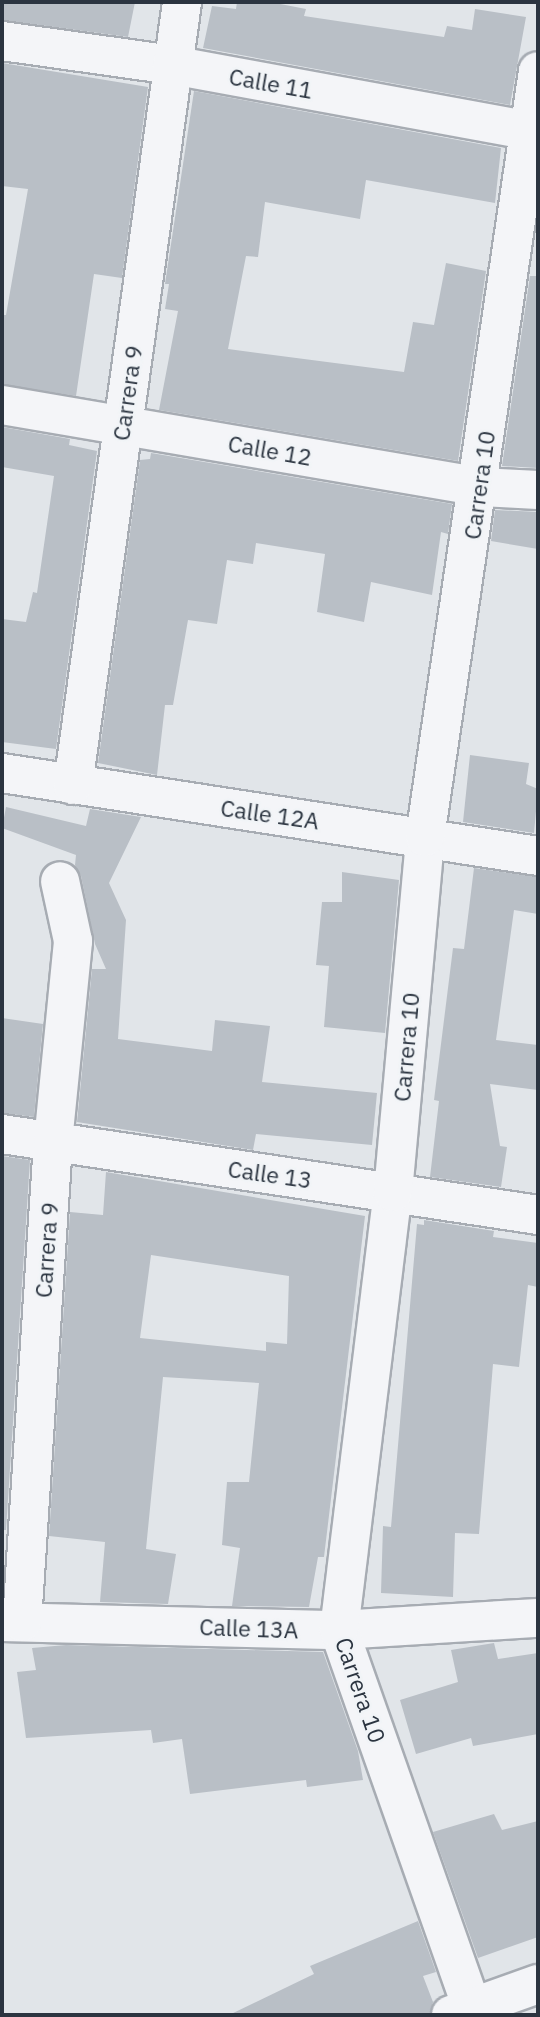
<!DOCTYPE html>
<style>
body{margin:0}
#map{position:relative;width:540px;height:2017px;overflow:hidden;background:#e1e5e9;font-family:"IBM Plex Sans",sans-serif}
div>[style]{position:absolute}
.building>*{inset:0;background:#b9bfc6}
.roads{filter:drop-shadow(2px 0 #a7acb3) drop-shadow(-2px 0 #a7acb3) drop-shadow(0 2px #a7acb3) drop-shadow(0 -2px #a7acb3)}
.minor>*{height:38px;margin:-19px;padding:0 19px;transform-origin:19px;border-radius:19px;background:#f4f5f8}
span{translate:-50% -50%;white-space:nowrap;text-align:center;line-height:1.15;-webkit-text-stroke:5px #f1f4f7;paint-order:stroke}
.street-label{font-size:23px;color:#2b3440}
.frame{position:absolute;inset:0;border:4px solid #2b3440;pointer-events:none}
</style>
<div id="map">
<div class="building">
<i style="clip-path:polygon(2px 2px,135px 2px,128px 37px,2px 20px)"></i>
<i style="clip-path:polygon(237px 2px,270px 2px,306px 9px,304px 16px,444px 37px,447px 26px,472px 30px,475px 9px,526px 17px,510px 105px,203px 48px,212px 6px,236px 9px)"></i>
<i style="clip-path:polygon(2px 63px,148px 87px,122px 278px,94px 274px,76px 396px,2px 384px,2px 315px,6px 315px,28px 189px,2px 186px)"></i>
<i style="clip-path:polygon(194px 91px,501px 148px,495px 203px,366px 180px,360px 219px,265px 202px,258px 257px,246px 256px,228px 349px,404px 372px,413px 322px,434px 325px,446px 263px,486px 271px,458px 461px,159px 410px,178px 311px,165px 309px,169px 284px,165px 284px)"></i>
<i style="clip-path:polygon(530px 276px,538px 276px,538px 468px,502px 466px)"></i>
<i style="clip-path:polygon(2px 427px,70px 439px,69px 445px,97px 451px,56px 749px,2px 742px,2px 619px,26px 622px,33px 592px,37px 593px,54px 476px,2px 467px)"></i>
<i style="clip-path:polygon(151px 453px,452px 504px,448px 534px,441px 532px,432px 595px,371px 582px,364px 622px,317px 612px,325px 554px,256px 543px,253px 564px,227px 560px,217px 624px,188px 620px,173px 705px,165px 705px,157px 775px,98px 763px,140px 460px,150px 459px)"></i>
<i style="clip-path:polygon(495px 510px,538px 512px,538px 549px,491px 541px)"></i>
<i style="clip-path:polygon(470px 755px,529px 763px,526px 784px,538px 789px,534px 833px,463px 822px)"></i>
<i style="clip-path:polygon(6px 807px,86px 826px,90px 809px,141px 817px,109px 883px,126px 920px,118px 1039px,212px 1051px,215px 1020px,270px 1026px,262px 1082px,377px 1093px,372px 1145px,256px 1134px,253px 1150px,77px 1122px,92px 969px,106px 969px,95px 944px,81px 876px,75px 865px,76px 855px,2px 828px)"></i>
<i style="clip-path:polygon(474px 868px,538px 877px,538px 914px,514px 910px,496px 1040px,538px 1045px,538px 1090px,490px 1084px,500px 1146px,507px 1147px,501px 1187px,430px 1177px,439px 1101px,434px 1100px,453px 948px,464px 949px)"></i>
<i style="clip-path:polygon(342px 872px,399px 880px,385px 1033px,324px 1027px,329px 966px,316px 965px,322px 902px,342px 902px)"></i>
<i style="clip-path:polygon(2px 1018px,43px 1024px,34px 1117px,2px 1113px)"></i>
<i style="clip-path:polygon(2px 1156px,30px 1160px,6px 1530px,2px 1530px)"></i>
<i style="clip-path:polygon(evenodd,106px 1172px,365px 1216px,324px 1557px,318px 1557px,309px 1607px,232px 1606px,240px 1548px,222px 1545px,227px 1482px,249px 1482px,259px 1383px,163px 1377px,146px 1549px,176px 1554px,168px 1604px,100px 1602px,105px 1542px,49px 1536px,70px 1212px,103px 1215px,106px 1172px,151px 1255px,289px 1276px,287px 1344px,266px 1342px,266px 1351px,140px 1338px,151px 1255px)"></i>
<i style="clip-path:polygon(424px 1220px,494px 1231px,493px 1237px,538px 1243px,538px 1287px,528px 1285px,519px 1367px,493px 1364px,479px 1534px,455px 1533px,453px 1597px,381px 1593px,383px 1526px,391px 1527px,417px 1224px,424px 1225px)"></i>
<i style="clip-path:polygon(494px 1643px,498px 1659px,538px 1653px,538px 1734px,473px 1746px,471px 1738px,416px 1754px,400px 1700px,458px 1682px,451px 1650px)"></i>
<i style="clip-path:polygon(66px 1645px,323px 1652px,358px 1751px,363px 1780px,307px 1787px,306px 1780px,190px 1794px,182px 1739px,153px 1743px,151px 1730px,26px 1738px,17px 1672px,36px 1670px,32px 1648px)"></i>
<i style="clip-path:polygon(494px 1814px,502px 1830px,538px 1821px,538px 1937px,478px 1958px,433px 1832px)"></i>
<i style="clip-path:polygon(418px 1921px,436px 1972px,423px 1976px,433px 2002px,430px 2015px,229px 2015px,314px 1974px,310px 1966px)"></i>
</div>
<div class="roads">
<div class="minor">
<i style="left:2px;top:41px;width:172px;rotate:8deg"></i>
<i style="left:172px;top:65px;width:372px;rotate:10.4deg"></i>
<i style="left:2px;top:405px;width:485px;rotate:9.7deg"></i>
<i style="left:480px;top:487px;width:58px;rotate:3deg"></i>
<i style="left:2px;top:773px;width:542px;rotate:8.8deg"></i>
<i style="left:73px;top:785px;width:791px;rotate:-82.07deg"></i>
<i style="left:2px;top:1134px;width:542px;rotate:8.59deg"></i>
<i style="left:2px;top:1622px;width:337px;rotate:1.4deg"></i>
<i style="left:339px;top:1630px;width:199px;rotate:-3.5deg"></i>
<i style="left:22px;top:1622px;width:481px;rotate:-86.3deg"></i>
<i style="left:53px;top:1142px;width:202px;rotate:-84.3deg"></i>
<i style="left:73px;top:941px;width:61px;rotate:-102.2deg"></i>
<i style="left:471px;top:2005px;width:398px;rotate:-109.4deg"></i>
<i style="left:339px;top:1630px;width:441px;rotate:-83deg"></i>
<i style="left:393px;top:1192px;width:356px;rotate:-84.8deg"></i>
<i style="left:425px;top:837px;width:774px;rotate:-81.61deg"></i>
<i style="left:451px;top:2015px;width:92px;rotate:-19.6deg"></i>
</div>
</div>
<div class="street-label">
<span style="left:271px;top:83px;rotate:10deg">Calle 11</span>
<span style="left:127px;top:393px;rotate:-82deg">Carrera 9</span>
<span style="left:270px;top:450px;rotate:10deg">Calle 12</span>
<span style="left:479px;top:485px;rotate:-82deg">Carrera 10</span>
<span style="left:270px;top:814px;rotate:8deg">Calle 12A</span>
<span style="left:406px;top:1047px;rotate:-85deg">Carrera 10</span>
<span style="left:270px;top:1174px;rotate:8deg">Calle 13</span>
<span style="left:46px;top:1250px;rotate:-86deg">Carrera 9</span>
<span style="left:249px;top:1628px;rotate:2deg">Calle 13A</span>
<span style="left:361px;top:1690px;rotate:71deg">Carrera 10</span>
</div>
<div class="frame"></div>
</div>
